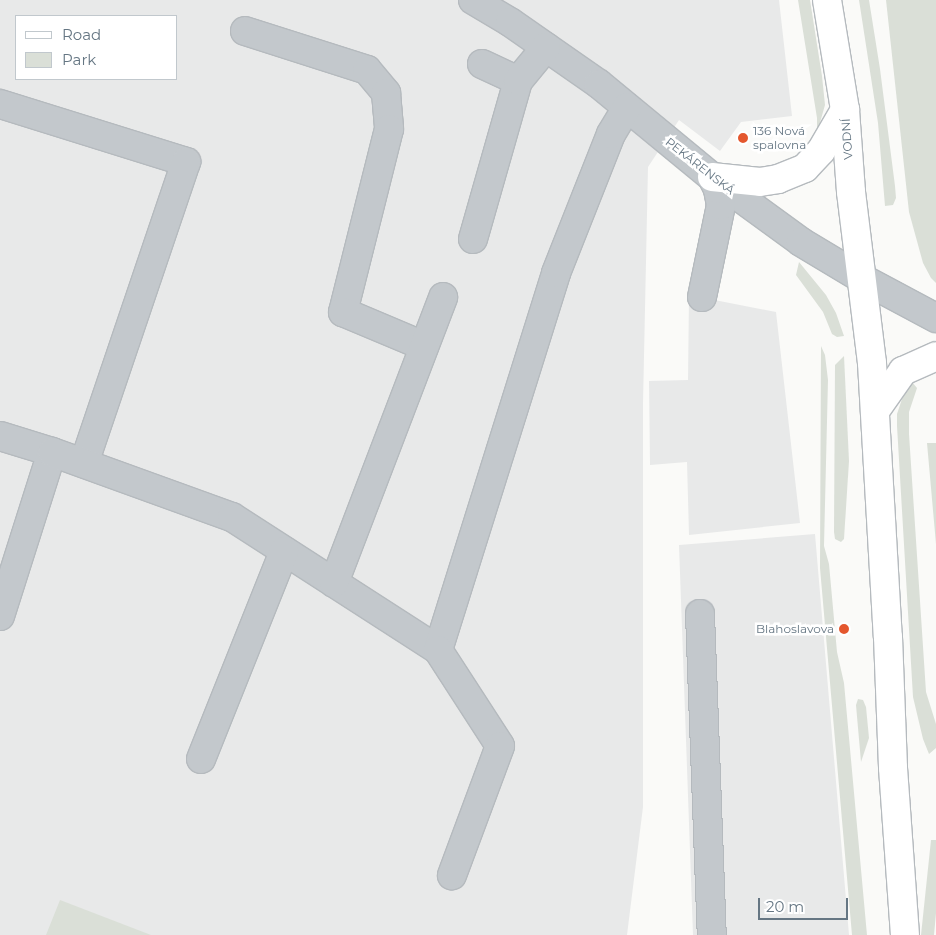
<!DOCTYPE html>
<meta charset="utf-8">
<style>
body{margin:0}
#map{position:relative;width:936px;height:935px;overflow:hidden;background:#fafaf8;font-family:Montserrat,sans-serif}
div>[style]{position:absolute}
.built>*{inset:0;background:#e8e9e9}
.green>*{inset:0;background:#dadfd7}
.roads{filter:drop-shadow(1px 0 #b5babe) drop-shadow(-1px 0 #b5babe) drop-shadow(0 1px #b5babe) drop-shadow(0 -1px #b5babe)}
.minor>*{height:28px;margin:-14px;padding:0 14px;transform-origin:14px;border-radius:14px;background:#c3c8cc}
.major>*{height:28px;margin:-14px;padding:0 14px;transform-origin:14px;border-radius:14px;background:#fff}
.dots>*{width:14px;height:14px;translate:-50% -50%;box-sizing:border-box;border:2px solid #fff;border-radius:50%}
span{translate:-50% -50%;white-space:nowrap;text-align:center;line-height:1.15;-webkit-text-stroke:5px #fff;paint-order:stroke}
.poi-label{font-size:12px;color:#657683}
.left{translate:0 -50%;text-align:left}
.right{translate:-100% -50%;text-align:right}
.street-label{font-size:12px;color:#657683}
.legend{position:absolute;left:15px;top:15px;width:162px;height:65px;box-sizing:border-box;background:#fff;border:1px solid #c1c8cd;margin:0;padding:6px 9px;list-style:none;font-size:15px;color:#657683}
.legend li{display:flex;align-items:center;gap:10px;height:25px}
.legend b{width:25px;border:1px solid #c1c8cd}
.scale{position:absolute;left:758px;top:898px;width:90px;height:22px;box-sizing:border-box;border:2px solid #657683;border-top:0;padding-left:6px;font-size:15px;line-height:18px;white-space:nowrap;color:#657683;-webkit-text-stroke:4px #fff;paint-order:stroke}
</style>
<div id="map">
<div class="built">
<i style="clip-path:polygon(evenodd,0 0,779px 0,792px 116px,741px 122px,720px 151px,679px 120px,648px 167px,643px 404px,643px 807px,627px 935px,0 935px,0 0,16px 16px,176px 16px,176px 79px,16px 79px,16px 16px)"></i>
<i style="clip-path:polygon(689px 295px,776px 312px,800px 523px,689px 535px,687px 462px,650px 465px,649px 381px,688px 380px)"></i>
<i style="clip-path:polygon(815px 534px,849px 935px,693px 935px,679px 545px)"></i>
</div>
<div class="green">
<i style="clip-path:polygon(798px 0,810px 0,822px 76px,825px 105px,817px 133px,817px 118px)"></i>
<i style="clip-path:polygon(859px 0,869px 0,880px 69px,895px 186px,896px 198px,893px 205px,885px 206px,878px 123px)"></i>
<i style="clip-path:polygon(886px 0,936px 0,936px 283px,931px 278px,923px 263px,909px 212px)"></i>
<i style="clip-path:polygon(799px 262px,826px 295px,836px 313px,844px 336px,837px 337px,832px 334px,823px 312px,796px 275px)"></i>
<i style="clip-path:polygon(821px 346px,825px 355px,828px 380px,824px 546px,829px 564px,837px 652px,844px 683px,867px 935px,852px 935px,820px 568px)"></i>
<i style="clip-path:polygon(844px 356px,849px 461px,844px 539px,841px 542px,835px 539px,834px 532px,835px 365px)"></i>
<i style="clip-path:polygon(912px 382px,917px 388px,909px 412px,909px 434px,926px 692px,936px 724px,936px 748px,929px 754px,923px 739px,913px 697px,897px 426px,897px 414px,902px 399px)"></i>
<i style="clip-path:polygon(927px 443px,936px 443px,936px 544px)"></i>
<i style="clip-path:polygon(858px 699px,863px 700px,866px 707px,869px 738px,861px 762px,856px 705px)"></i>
<i style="clip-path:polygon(931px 840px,936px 840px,936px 913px,934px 935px,921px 935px)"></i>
<i style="clip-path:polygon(60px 900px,151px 935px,46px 935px)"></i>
</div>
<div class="roads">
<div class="minor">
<i style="left:473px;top:0;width:43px;rotate:30.7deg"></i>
<i style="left:510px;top:22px;width:108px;rotate:34.9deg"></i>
<i style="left:599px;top:84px;width:146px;rotate:39.5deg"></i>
<i style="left:712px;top:177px;width:110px;rotate:36.1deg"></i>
<i style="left:801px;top:242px;width:70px;rotate:31deg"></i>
<i style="left:861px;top:278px;width:85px;rotate:28.1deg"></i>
<i style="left:245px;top:31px;width:128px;rotate:17.7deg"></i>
<i style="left:367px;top:70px;width:30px;rotate:50deg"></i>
<i style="left:386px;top:93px;width:36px;rotate:85deg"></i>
<i style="left:389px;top:129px;width:189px;rotate:104.1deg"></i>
<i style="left:343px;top:312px;width:88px;rotate:22.8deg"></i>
<i style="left:482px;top:64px;width:40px;rotate:25deg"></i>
<i style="left:0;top:104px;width:195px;rotate:17.3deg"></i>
<i style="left:186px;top:162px;width:318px;rotate:108.7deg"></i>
<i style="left:473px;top:239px;width:164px;rotate:-74.1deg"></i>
<i style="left:518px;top:81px;width:44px;rotate:-50.5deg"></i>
<i style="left:702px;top:297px;width:94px;rotate:-78.3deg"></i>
<i style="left:721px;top:205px;width:16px;rotate:-101deg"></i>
<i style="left:718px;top:189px;width:13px;rotate:-117deg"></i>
<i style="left:0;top:436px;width:54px;rotate:17.1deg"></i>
<i style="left:52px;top:452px;width:172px;rotate:107.6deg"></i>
<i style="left:52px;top:452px;width:191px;rotate:19.9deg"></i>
<i style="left:232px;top:517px;width:245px;rotate:32.8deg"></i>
<i style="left:438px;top:650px;width:395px;rotate:-72.6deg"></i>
<i style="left:556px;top:273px;width:149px;rotate:-68.4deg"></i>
<i style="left:611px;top:134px;width:31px;rotate:-59deg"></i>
<i style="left:334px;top:583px;width:306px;rotate:-69.1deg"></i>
<i style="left:700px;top:614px;width:321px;rotate:87.9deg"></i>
<i style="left:438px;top:650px;width:114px;rotate:57.1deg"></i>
<i style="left:500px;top:746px;width:138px;rotate:110.4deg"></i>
<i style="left:201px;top:759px;width:224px;rotate:-68.2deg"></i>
</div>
<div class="major">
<i style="left:827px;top:0;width:111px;rotate:80.7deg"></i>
<i style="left:845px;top:110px;width:82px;rotate:85.8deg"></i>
<i style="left:851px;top:192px;width:172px;rotate:83deg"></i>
<i style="left:872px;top:363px;width:274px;rotate:86.7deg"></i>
<i style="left:888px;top:637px;width:131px;rotate:87.8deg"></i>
<i style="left:893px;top:768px;width:167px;rotate:85.9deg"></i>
<i style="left:712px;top:177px;width:48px;rotate:5.9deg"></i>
<i style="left:760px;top:182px;width:18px;rotate:-9deg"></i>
<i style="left:778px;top:179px;width:29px;rotate:-22deg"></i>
<i style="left:805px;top:168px;width:23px;rotate:-47deg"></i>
<i style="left:821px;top:151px;width:48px;rotate:-59.7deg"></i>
<i style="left:875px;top:411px;width:49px;rotate:-55deg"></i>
<i style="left:903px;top:371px;width:36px;rotate:-24deg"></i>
</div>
</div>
<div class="dots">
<i style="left:743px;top:138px;background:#e4572e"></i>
<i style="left:844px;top:629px;background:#e4572e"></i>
</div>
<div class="poi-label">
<span class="left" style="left:753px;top:138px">136 Nová<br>spalovna</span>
<span class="right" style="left:834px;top:629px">Blahoslavova</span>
</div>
<div class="street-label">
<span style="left:847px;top:139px;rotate:-94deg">VODNÍ</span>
<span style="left:700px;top:166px;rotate:38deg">PEKÁRENSKÁ</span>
</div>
<ul class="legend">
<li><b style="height:6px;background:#fff"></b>Road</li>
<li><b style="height:14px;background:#dadfd7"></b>Park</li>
</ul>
<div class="scale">20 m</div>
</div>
